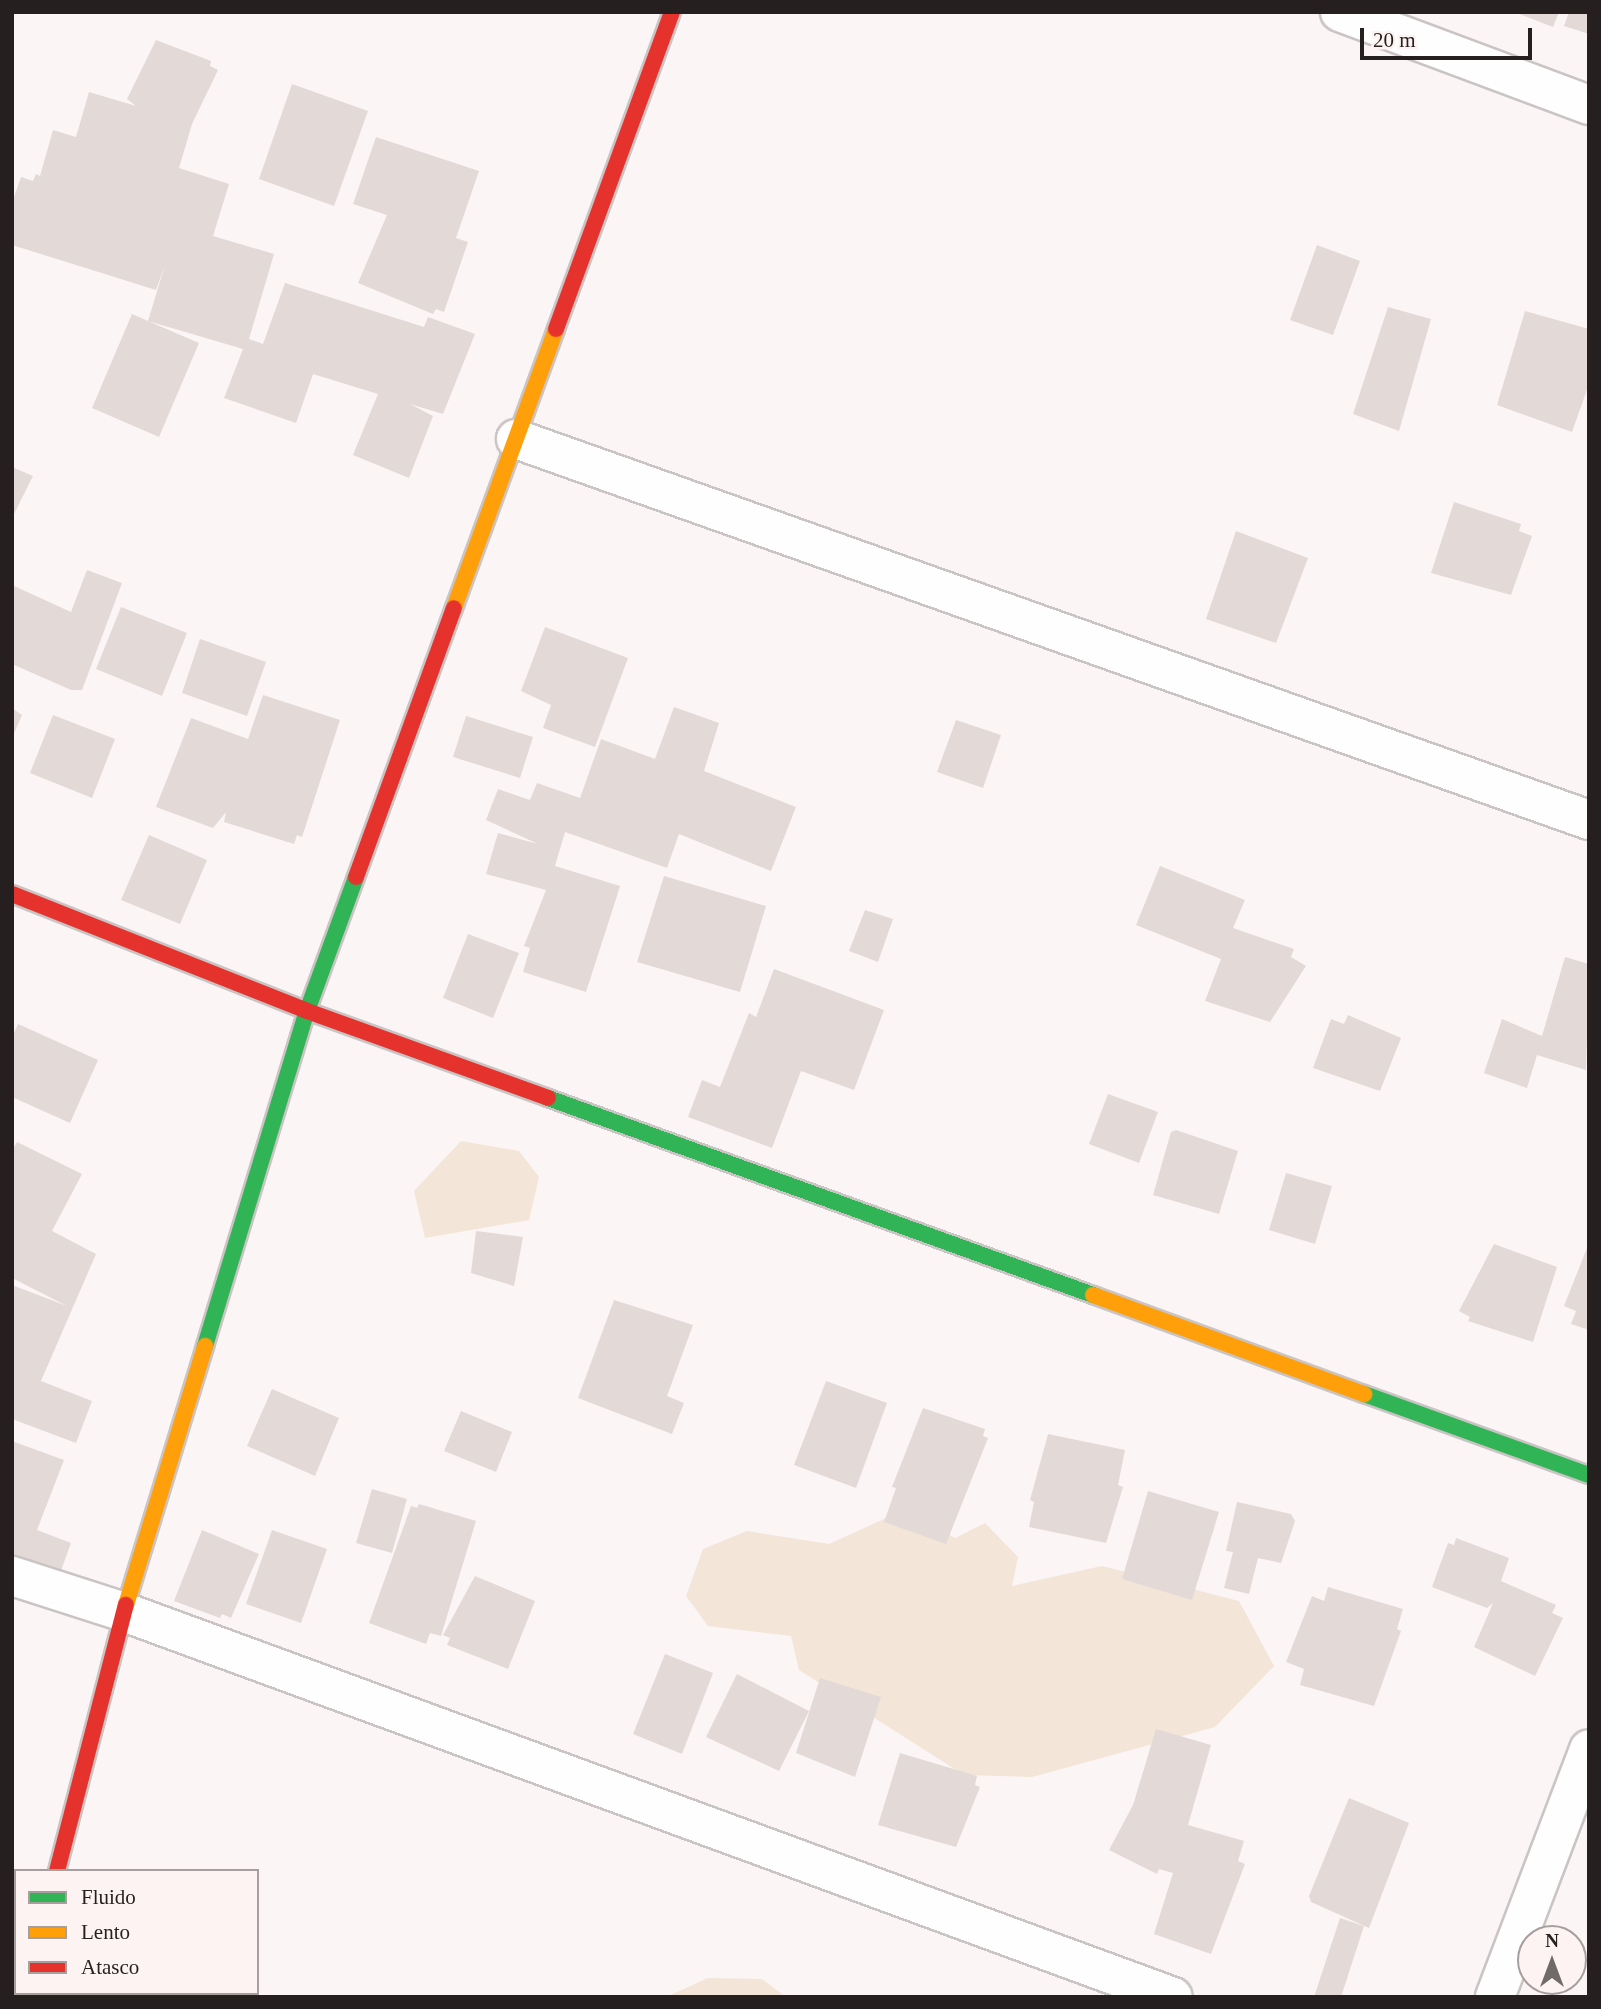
<!DOCTYPE html>
<style>
body{margin:0}
#map{position:relative;width:1601px;height:2009px;overflow:hidden;background:#fbf5f5;font-family:Georgia,serif}
div>[style]{position:absolute}
.green>*{inset:0;background:#f3e5d8}
.building>*{inset:0;background:#e3dad7}
.roads{filter:drop-shadow(2px 0 #cac4c4) drop-shadow(-2px 0 #cac4c4) drop-shadow(0 2px #cac4c4) drop-shadow(0 -2px #cac4c4)}
.street>*{height:38px;margin:-19px;padding:0 19px;transform-origin:19px;border-radius:19px;background:#fefefe}
.fast>*{height:16px;margin:-8px;padding:0 8px;transform-origin:8px;border-radius:8px;background:#30b455}
.slow>*{height:16px;margin:-8px;padding:0 8px;transform-origin:8px;border-radius:8px;background:#ff9f0a}
.jam>*{height:16px;margin:-8px;padding:0 8px;transform-origin:8px;border-radius:8px;background:#e5322d}
span{translate:-50% -50%;white-space:nowrap;text-align:center;line-height:1.15;-webkit-text-stroke:5px #fdf3f3;paint-order:stroke}
.frame{position:absolute;inset:0;border:14px solid #251f1f;pointer-events:none}
.legend{position:absolute;left:14px;top:1869px;width:245px;height:126px;box-sizing:border-box;background:#fdf3f3;border:2px solid #a79e9e;margin:0;padding:9px 12px;list-style:none;font-size:21px;color:#251f1f}
.legend li{display:flex;align-items:center;gap:14px;height:35px}
.legend b{width:35px;border:2px solid #a79e9e}
.north{position:absolute;left:1517px;top:1925px;width:70px;height:70px;box-sizing:border-box;background:#fdf3f3;border:2px solid #a79e9e;border-radius:50%;rotate:0deg;font-size:19px;font-weight:700;line-height:28px;text-align:center;color:#251f1f}
.north::after{content:'';display:block;margin:auto;width:24px;height:32px;background:#706a6a;clip-path:polygon(50% 0,100% 100%,50% 72%,0 100%)}
.scale{position:absolute;left:1360px;top:28px;width:172px;height:32px;box-sizing:border-box;border:4px solid #251f1f;border-top:0;padding-left:9px;font-size:21px;line-height:24px;white-space:nowrap;color:#251f1f;-webkit-text-stroke:5px #fdf3f3;paint-order:stroke}
</style>
<div id="map">
<div class="green">
<i style="clip-path:polygon(461px 1141px,519px 1151px,539px 1177px,529px 1220px,425px 1238px,414px 1191px)"></i>
<i style="clip-path:polygon(906px 1509px,955px 1538px,985px 1523px,1018px 1557px,1012px 1586px,1102px 1566px,1239px 1601px,1274px 1666px,1215px 1727px,1032px 1777px,964px 1775px,799px 1670px,791px 1636px,708px 1626px,686px 1596px,703px 1549px,747px 1531px,829px 1544px)"></i>
<i style="clip-path:polygon(708px 1978px,762px 1979px,786px 1997px,666px 1997px)"></i>
</div>
<div class="building">
<i style="clip-path:polygon(1514px 12px,1559px 12px,1553px 27px)"></i>
<i style="clip-path:polygon(1569px 12px,1589px 12px,1589px 34px,1564px 26px)"></i>
<i style="clip-path:polygon(156px 40px,211px 61px,210px 66px,218px 70px,192px 124px,179px 168px,229px 184px,213px 236px,274px 254px,249px 339px,263px 344px,285px 283px,424px 327px,428px 317px,475px 334px,443px 414px,410px 404px,433px 416px,409px 478px,353px 455px,378px 394px,313px 374px,296px 423px,224px 398px,243px 349px,148px 321px,199px 343px,159px 437px,92px 408px,132px 314px,148px 321px,165px 265px,156px 290px,12px 245px,12px 203px,21px 177px,33px 181px,36px 174px,40px 176px,53px 130px,76px 137px,89px 92px,136px 106px,127px 99px)"></i>
<i style="clip-path:polygon(292px 84px,368px 111px,334px 206px,259px 179px)"></i>
<i style="clip-path:polygon(376px 137px,479px 171px,456px 238px,468px 242px,444px 312px,436px 309px,433px 314px,358px 283px,387px 215px,353px 204px)"></i>
<i style="clip-path:polygon(1317px 245px,1360px 261px,1333px 335px,1290px 320px)"></i>
<i style="clip-path:polygon(1388px 307px,1431px 319px,1399px 431px,1353px 414px)"></i>
<i style="clip-path:polygon(1525px 311px,1589px 329px,1589px 384px,1572px 432px,1497px 405px)"></i>
<i style="clip-path:polygon(12px 467px,33px 476px,12px 518px)"></i>
<i style="clip-path:polygon(1454px 502px,1521px 524px,1519px 531px,1532px 536px,1511px 595px,1431px 573px)"></i>
<i style="clip-path:polygon(1236px 531px,1308px 558px,1276px 643px,1206px 619px)"></i>
<i style="clip-path:polygon(87px 570px,122px 583px,82px 690px,71px 690px,12px 664px,12px 585px,71px 612px)"></i>
<i style="clip-path:polygon(121px 607px,187px 633px,162px 696px,96px 669px)"></i>
<i style="clip-path:polygon(545px 627px,628px 658px,595px 747px,543px 728px,551px 705px,521px 691px)"></i>
<i style="clip-path:polygon(200px 639px,266px 662px,247px 716px,182px 693px)"></i>
<i style="clip-path:polygon(263px 695px,340px 720px,302px 837px,297px 835px,294px 844px,224px 822px,226px 812px,213px 828px,156px 807px,191px 718px,248px 739px)"></i>
<i style="clip-path:polygon(674px 707px,719px 723px,704px 771px,796px 807px,771px 871px,679px 834px,667px 868px,565px 832px,555px 866px,620px 886px,616px 899px,586px 992px,523px 972px,530px 948px,524px 946px,546px 890px,486px 874px,498px 833px,538px 844px,486px 820px,498px 789px,530px 800px,537px 783px,580px 798px,601px 739px,655px 759px)"></i>
<i style="clip-path:polygon(12px 708px,22px 715px,12px 738px)"></i>
<i style="clip-path:polygon(53px 715px,115px 739px,92px 798px,30px 773px)"></i>
<i style="clip-path:polygon(466px 716px,533px 737px,520px 778px,453px 757px)"></i>
<i style="clip-path:polygon(956px 720px,1001px 735px,983px 788px,937px 772px)"></i>
<i style="clip-path:polygon(149px 835px,207px 860px,180px 924px,121px 900px)"></i>
<i style="clip-path:polygon(1160px 866px,1245px 900px,1233px 928px,1294px 949px,1291px 957px,1306px 966px,1270px 1022px,1205px 1001px,1221px 959px,1136px 925px)"></i>
<i style="clip-path:polygon(664px 876px,766px 906px,740px 992px,637px 962px)"></i>
<i style="clip-path:polygon(865px 910px,893px 919px,878px 962px,849px 951px)"></i>
<i style="clip-path:polygon(468px 934px,519px 953px,493px 1018px,443px 998px)"></i>
<i style="clip-path:polygon(1565px 957px,1589px 964px,1586px 1070px,1537px 1055px,1527px 1088px,1484px 1073px,1502px 1019px,1542px 1036px)"></i>
<i style="clip-path:polygon(774px 969px,884px 1010px,854px 1090px,801px 1071px,772px 1148px,688px 1117px,702px 1080px,720px 1087px,749px 1013px,756px 1017px)"></i>
<i style="clip-path:polygon(1348px 1015px,1401px 1038px,1380px 1091px,1313px 1068px,1331px 1019px,1344px 1024px)"></i>
<i style="clip-path:polygon(18px 1024px,98px 1060px,70px 1123px,12px 1097px,12px 1037px)"></i>
<i style="clip-path:polygon(1108px 1094px,1158px 1112px,1139px 1163px,1089px 1144px)"></i>
<i style="clip-path:polygon(1176px 1130px,1238px 1151px,1219px 1214px,1153px 1195px,1171px 1132px)"></i>
<i style="clip-path:polygon(17px 1142px,82px 1174px,52px 1231px,96px 1254px,41px 1381px,92px 1401px,76px 1443px,12px 1419px,12px 1285px,67px 1306px,12px 1278px,12px 1151px)"></i>
<i style="clip-path:polygon(1286px 1173px,1332px 1186px,1315px 1244px,1269px 1230px)"></i>
<i style="clip-path:polygon(476px 1231px,523px 1237px,514px 1286px,471px 1273px)"></i>
<i style="clip-path:polygon(1589px 1243px,1589px 1330px,1571px 1324px,1576px 1311px,1564px 1306px)"></i>
<i style="clip-path:polygon(1494px 1244px,1557px 1267px,1533px 1342px,1468px 1321px,1470px 1317px,1459px 1311px)"></i>
<i style="clip-path:polygon(614px 1300px,693px 1325px,667px 1396px,684px 1403px,672px 1434px,578px 1398px)"></i>
<i style="clip-path:polygon(826px 1381px,887px 1403px,856px 1488px,794px 1465px)"></i>
<i style="clip-path:polygon(272px 1389px,339px 1418px,315px 1476px,247px 1446px)"></i>
<i style="clip-path:polygon(923px 1408px,985px 1429px,983px 1436px,988px 1438px,946px 1544px,884px 1522px,896px 1488px,892px 1487px)"></i>
<i style="clip-path:polygon(461px 1411px,512px 1432px,496px 1472px,444px 1451px)"></i>
<i style="clip-path:polygon(1048px 1434px,1125px 1450px,1118px 1485px,1123px 1487px,1106px 1543px,1029px 1527px,1034px 1502px,1030px 1500px)"></i>
<i style="clip-path:polygon(12px 1441px,64px 1460px,37px 1530px,71px 1543px,58px 1579px,12px 1563px)"></i>
<i style="clip-path:polygon(372px 1489px,407px 1499px,392px 1553px,356px 1543px)"></i>
<i style="clip-path:polygon(1148px 1491px,1219px 1512px,1192px 1600px,1122px 1579px)"></i>
<i style="clip-path:polygon(1237px 1502px,1291px 1514px,1295px 1521px,1281px 1563px,1258px 1558px,1249px 1594px,1224px 1588px,1233px 1552px,1226px 1551px)"></i>
<i style="clip-path:polygon(419px 1504px,476px 1521px,441px 1636px,430px 1633px,426px 1644px,369px 1623px,411px 1506px,417px 1508px)"></i>
<i style="clip-path:polygon(202px 1530px,259px 1554px,231px 1618px,222px 1614px,220px 1618px,174px 1601px)"></i>
<i style="clip-path:polygon(272px 1530px,327px 1549px,301px 1623px,246px 1604px)"></i>
<i style="clip-path:polygon(1456px 1538px,1509px 1558px,1501px 1581px,1556px 1605px,1552px 1613px,1563px 1618px,1535px 1676px,1474px 1647px,1493px 1603px,1487px 1608px,1432px 1587px,1448px 1543px,1454px 1545px)"></i>
<i style="clip-path:polygon(475px 1576px,535px 1601px,508px 1669px,447px 1645px,450px 1638px,443px 1635px)"></i>
<i style="clip-path:polygon(1328px 1587px,1403px 1609px,1397px 1629px,1401px 1631px,1374px 1706px,1300px 1685px,1304px 1669px,1286px 1662px,1312px 1596px,1324px 1601px)"></i>
<i style="clip-path:polygon(665px 1654px,713px 1673px,682px 1754px,633px 1734px)"></i>
<i style="clip-path:polygon(737px 1674px,809px 1711px,779px 1771px,706px 1737px)"></i>
<i style="clip-path:polygon(820px 1678px,881px 1697px,855px 1777px,796px 1753px)"></i>
<i style="clip-path:polygon(1156px 1729px,1211px 1745px,1188px 1825px,1244px 1841px,1238px 1861px,1245px 1864px,1211px 1954px,1154px 1934px,1173px 1873px,1159px 1869px,1157px 1874px,1109px 1850px,1133px 1805px)"></i>
<i style="clip-path:polygon(900px 1753px,977px 1776px,975px 1785px,980px 1787px,956px 1847px,878px 1825px)"></i>
<i style="clip-path:polygon(1349px 1798px,1409px 1823px,1369px 1928px,1311px 1902px,1309px 1896px)"></i>
<i style="clip-path:polygon(1340px 1918px,1364px 1926px,1341px 1997px,1314px 1997px)"></i>
</div>
<div class="roads">
<div class="street">
<i style="left:1340px;top:12px;width:266px;rotate:20.5deg"></i>
<i style="left:516px;top:439px;width:1139px;rotate:19.55deg"></i>
<i style="left:12px;top:1576px;width:118px;rotate:17.8deg"></i>
<i style="left:124px;top:1612px;width:1117px;rotate:20.15deg"></i>
<i style="left:25px;top:1997px;width:4px;rotate:-76deg"></i>
<i style="left:1495px;top:1997px;width:265px;rotate:-69.2deg"></i>
</div>
<div class="fast">
<i style="left:548px;top:1098px;width:580px;rotate:19.87deg"></i>
<i style="left:205px;top:1346px;width:350px;rotate:-73.1deg"></i>
<i style="left:307px;top:1011px;width:143px;rotate:-69.9deg"></i>
<i style="left:1364px;top:1394px;width:239px;rotate:19.8deg"></i>
</div>
<div class="slow">
<i style="left:454px;top:608px;width:297px;rotate:-69.9deg"></i>
<i style="left:1093px;top:1295px;width:289px;rotate:20.1deg"></i>
<i style="left:126px;top:1605px;width:271px;rotate:-73deg"></i>
</div>
<div class="jam">
<i style="left:556px;top:329px;width:338px;rotate:-69.9deg"></i>
<i style="left:356px;top:877px;width:286px;rotate:-70deg"></i>
<i style="left:12px;top:894px;width:317px;rotate:21.6deg"></i>
<i style="left:307px;top:1011px;width:256px;rotate:19.8deg"></i>
<i style="left:57px;top:1871px;width:275px;rotate:-75.5deg"></i>
</div>
</div>
<div class="frame"></div>
<ul class="legend">
<li><b style="height:9px;background:#30b455"></b>Fluido</li>
<li><b style="height:9px;background:#ff9f0a"></b>Lento</li>
<li><b style="height:9px;background:#e5322d"></b>Atasco</li>
</ul>
<div class="north">N</div>
<div class="scale">20 m</div>
</div>
